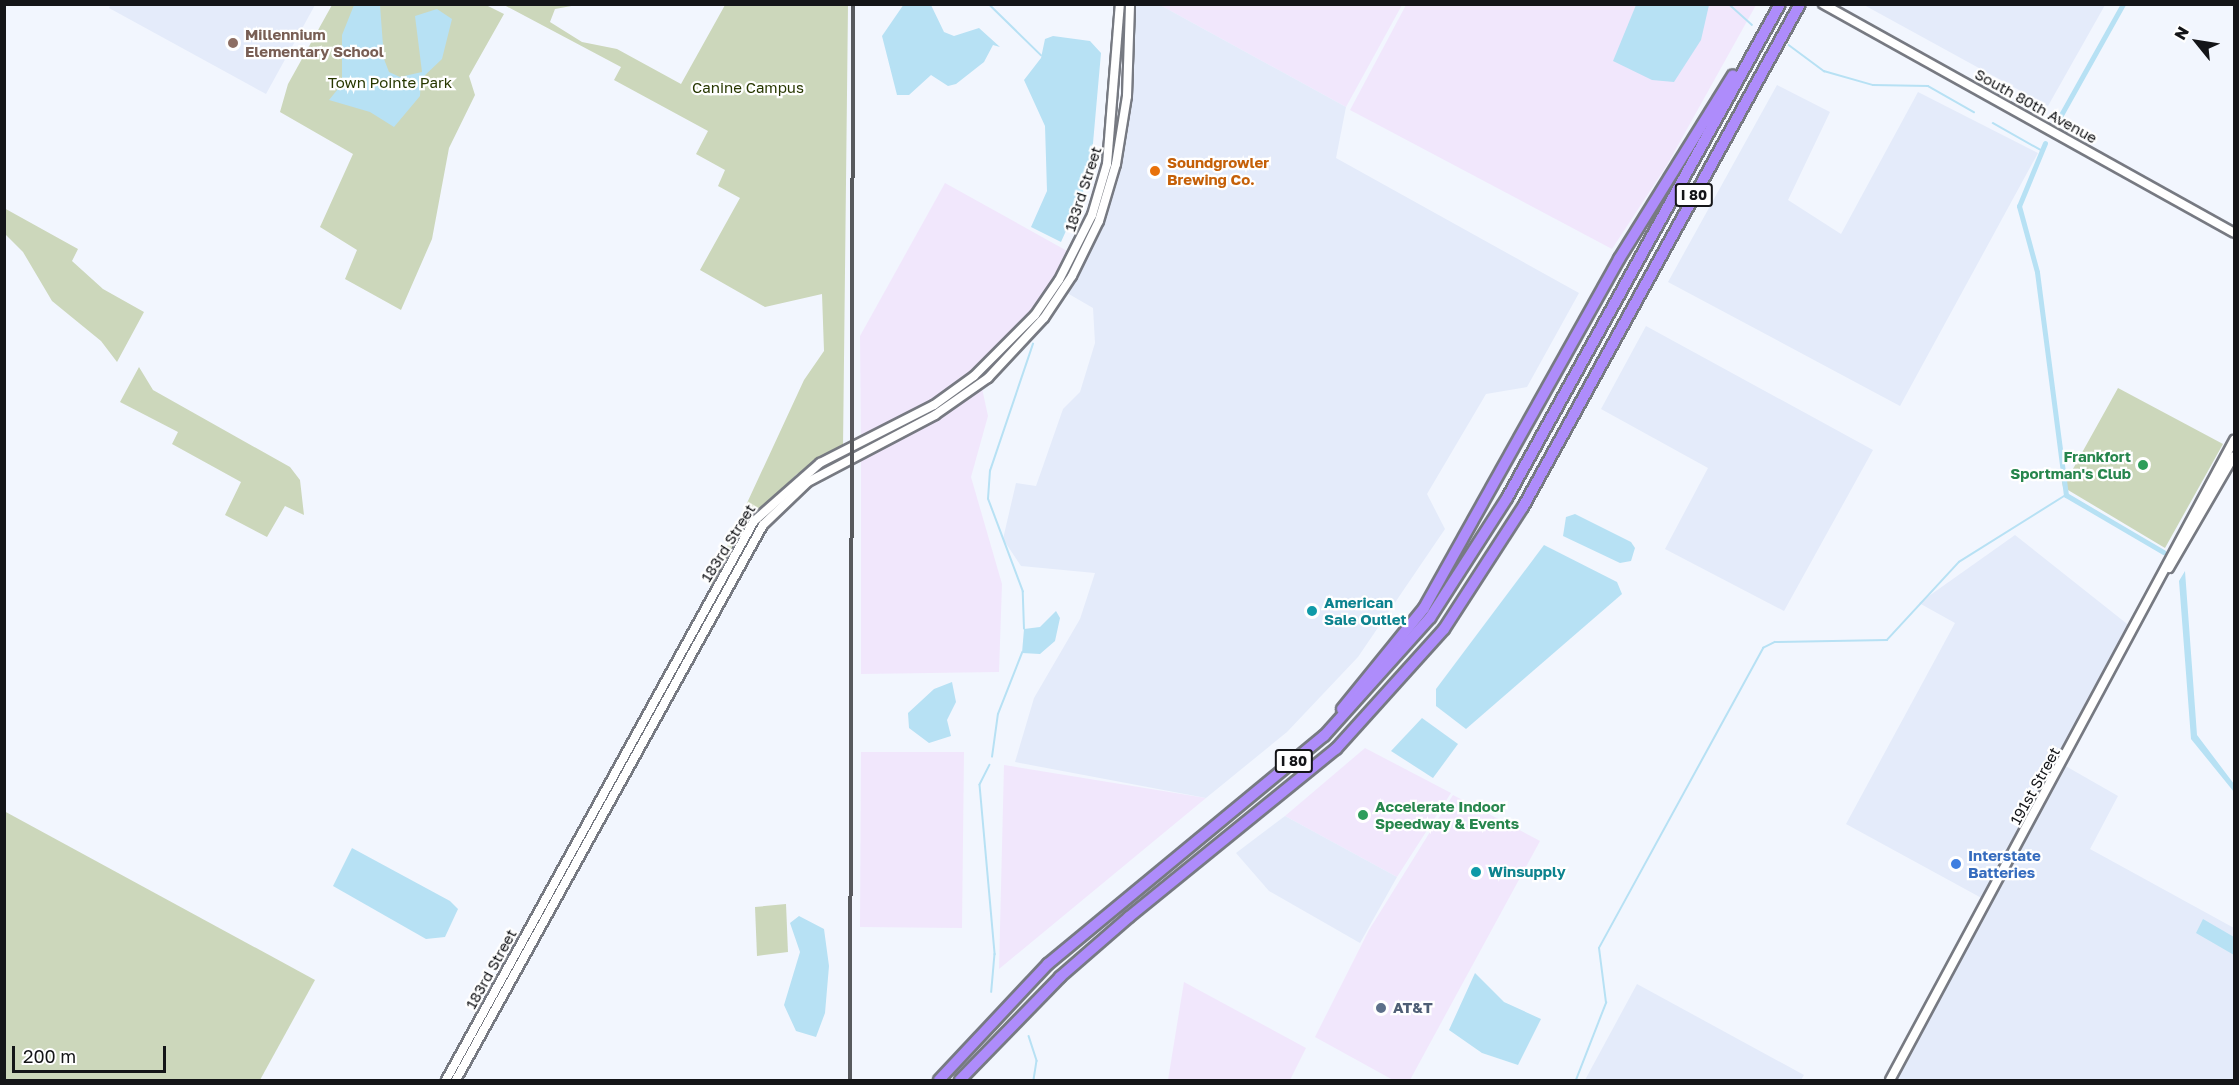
<!DOCTYPE html>
<style>
body{margin:0}
#map{position:relative;width:2239px;height:1085px;overflow:hidden;background:#f2f6fe;font-family:"Golos Text",sans-serif}
div>[style]{position:absolute}
.commercial>*{inset:0;background:#f1e7fc}
.built>*{inset:0;background:#e4ebfa}
.green>*{inset:0;background:#ccd7bb}
.water>*{inset:0;background:#b7e1f4}
.stream>*{height:1.5px;margin:-0.75px;padding:0 0.75px;transform-origin:0.75px;border-radius:0.75px;background:#b7e1f4}
.canal>*{height:5px;margin:-2.5px;padding:0 2.5px;transform-origin:2.5px;border-radius:2.5px;background:#b7e1f4}
.roads{filter:drop-shadow(2px 0 #777a82) drop-shadow(-2px 0 #777a82) drop-shadow(0 2px #777a82) drop-shadow(0 -2px #777a82)}
.secondary>*{height:8px;margin:-4px;padding:0 4px;transform-origin:4px;border-radius:4px;background:#fff}
.highway>*{height:10px;margin:-5px;padding:0 5px;transform-origin:5px;border-radius:5px;background:#ae8cfb}
.rail>*{height:4px;margin-top:-2px;transform-origin:0;background:repeating-linear-gradient(90deg,#fff 0 4.5px,#585a5e 0 9px);box-sizing:border-box;border-block:2px solid #585a5e}
.dots>*{width:16px;height:16px;translate:-50% -50%;box-sizing:border-box;border:3px solid #fff;border-radius:50%}
span{translate:-50% -50%;white-space:nowrap;text-align:center;line-height:1.15;-webkit-text-stroke:4.5px #fff;paint-order:stroke}
.shield-label span{padding:2px 4px;background:#fff;border:2px solid;border-radius:4px;-webkit-text-stroke-width:0}
.shield-label{font-size:14px;color:#141518;font-weight:700}
.education-label{font-size:15px;color:#785e54;font-weight:700}
.left{translate:0 -50%;text-align:left}
.park-label{font-size:15px;color:#273700}
.street-label{font-size:15px;color:#141518}
.food-label{font-size:15px;color:#c56008;font-weight:700}
.leisure-label{font-size:15px;color:#27864d;font-weight:700}
.right{translate:-100% -50%;text-align:right}
.culture-label{font-size:15px;color:#0d838f;font-weight:700}
.shop-label{font-size:15px;color:#366cbe;font-weight:700}
.service-label{font-size:15px;color:#4e5e75;font-weight:700}
.frame{position:absolute;inset:0;border:6px solid #141518;pointer-events:none}
.north{position:absolute;left:2167px;top:12px;width:60px;height:60px;-webkit-text-stroke:4px #fff;paint-order:stroke;rotate:300deg;font-size:16px;font-weight:700;line-height:24px;text-align:center;color:#141518}
.north::after{content:'';display:block;margin:auto;width:21px;height:27px;background:#141518;clip-path:polygon(50% 0,100% 100%,50% 72%,0 100%)}
.scale{position:absolute;left:12px;top:1046px;width:154px;height:27px;box-sizing:border-box;border:3px solid #141518;border-top:0;padding-left:8px;font-size:18px;line-height:21px;white-space:nowrap;color:#141518;-webkit-text-stroke:4px #fff;paint-order:stroke}
</style>
<div id="map">
<div class="commercial">
<i style="clip-path:polygon(1160px 5px,1402px 5px,1346px 107px)"></i>
<i style="clip-path:polygon(1406px 5px,1756px 5px,1667px 165px,1612px 249px,1350px 110px)"></i>
<i style="clip-path:polygon(945px 183px,1078px 257px,1046px 310px,983px 372px,932px 411px,861px 446px,860px 336px)"></i>
<i style="clip-path:polygon(980px 379px,988px 416px,971px 477px,1002px 584px,999px 672px,861px 674px,861px 450px,934px 414px)"></i>
<i style="clip-path:polygon(1365px 748px,1451px 793px,1397px 877px,1285px 816px)"></i>
<i style="clip-path:polygon(861px 752px,964px 752px,962px 928px,860px 927px)"></i>
<i style="clip-path:polygon(1004px 765px,1206px 798px,999px 969px)"></i>
<i style="clip-path:polygon(1453px 795px,1540px 841px,1410px 1080px,1393px 1080px,1315px 1037px,1369px 930px)"></i>
<i style="clip-path:polygon(1184px 982px,1306px 1048px,1290px 1080px,1168px 1080px)"></i>
</div>
<div class="built">
<i style="clip-path:polygon(111px 4px,315px 4px,315px 5px,266px 94px,109px 8px)"></i>
<i style="clip-path:polygon(1128px 5px,1160px 5px,1346px 107px,1336px 158px,1579px 293px,1527px 387px,1486px 394px,1427px 494px,1445px 529px,1358px 657px,1287px 732px,1206px 798px,1015px 762px,1034px 698px,1080px 619px,1095px 573px,1021px 566px,1003px 539px,1016px 483px,1036px 486px,1063px 409px,1080px 392px,1095px 343px,1093px 308px,1062px 290px,1106px 198px,1124px 104px)"></i>
<i style="clip-path:polygon(1864px 5px,2105px 5px,2048px 106px)"></i>
<i style="clip-path:polygon(1777px 85px,1830px 112px,1788px 200px,1841px 234px,1918px 92px,2038px 153px,1900px 406px,1668px 282px)"></i>
<i style="clip-path:polygon(1646px 326px,1873px 450px,1784px 611px,1665px 549px,1708px 468px,1601px 409px)"></i>
<i style="clip-path:polygon(2015px 535px,2136px 631px,2062px 764px,2118px 796px,2090px 849px,2234px 928px,2234px 1080px,1890px 1080px,1987px 901px,1846px 824px,1955px 623px,1919px 603px)"></i>
<i style="clip-path:polygon(1285px 816px,1397px 877px,1360px 943px,1269px 891px,1236px 853px)"></i>
<i style="clip-path:polygon(1637px 984px,1804px 1075px,1801px 1080px,1585px 1080px)"></i>
</div>
<div class="green">
<i style="clip-path:polygon(332px 5px,486px 5px,504px 14px,469px 76px,475px 95px,449px 148px,432px 239px,401px 310px,345px 279px,357px 250px,320px 227px,353px 154px,280px 112px,288px 84px)"></i>
<i style="clip-path:polygon(504px 5px,577px 5px,555px 9px,550px 22px,582px 42px,617px 49px,681px 84px,725px 5px,848px 5px,843px 449px,797px 474px,764px 506px,714px 586px,709px 585px,804px 380px,824px 351px,822px 294px,765px 307px,700px 270px,740px 198px,718px 186px,725px 170px,696px 154px,708px 131px,614px 80px,621px 67px)"></i>
<i style="clip-path:polygon(4px 208px,78px 249px,72px 261px,103px 289px,144px 312px,117px 362px,101px 341px,52px 301px,23px 252px,5px 234px)"></i>
<i style="clip-path:polygon(139px 367px,153px 390px,290px 467px,300px 480px,304px 515px,285px 506px,267px 537px,225px 515px,241px 482px,172px 444px,178px 432px,120px 402px)"></i>
<i style="clip-path:polygon(2118px 388px,2223px 444px,2165px 548px,2063px 487px,2061px 477px,2069px 476px)"></i>
<i style="clip-path:polygon(4px 811px,315px 980px,260px 1080px,5px 1080px)"></i>
<i style="clip-path:polygon(786px 904px,788px 952px,757px 956px,755px 907px)"></i>
</div>
<div class="water">
<i style="clip-path:polygon(904px 4px,931px 5px,944px 32px,954px 36px,979px 28px,1000px 47px,993px 45px,984px 62px,956px 84px,948px 86px,931px 75px,909px 95px,897px 95px,882px 36px)"></i>
<i style="clip-path:polygon(354px 5px,380px 5px,384px 59px,389px 72px,400px 77px,422px 72px,415px 16px,437px 9px,452px 19px,442px 59px,421px 79px,420px 96px,394px 127px,370px 112px,329px 100px,342px 84px,342px 35px)"></i>
<i style="clip-path:polygon(1636px 5px,1709px 5px,1701px 40px,1674px 82px,1652px 80px,1613px 61px)"></i>
<i style="clip-path:polygon(1053px 36px,1090px 41px,1101px 53px,1090px 177px,1061px 242px,1031px 227px,1047px 191px,1045px 126px,1024px 80px,1041px 58px,1045px 39px)"></i>
<i style="clip-path:polygon(1575px 514px,1631px 542px,1635px 548px,1631px 561px,1620px 563px,1563px 536px,1566px 517px)"></i>
<i style="clip-path:polygon(1544px 545px,1617px 582px,1622px 594px,1466px 729px,1436px 706px,1436px 689px)"></i>
<i style="clip-path:polygon(2185px 571px,2197px 735px,2234px 784px,2234px 792px,2191px 739px,2179px 581px)"></i>
<i style="clip-path:polygon(1056px 611px,1060px 618px,1055px 641px,1040px 654px,1022px 653px,1024px 629px,1040px 627px)"></i>
<i style="clip-path:polygon(952px 682px,956px 702px,947px 720px,951px 736px,929px 743px,909px 728px,908px 713px,934px 689px)"></i>
<i style="clip-path:polygon(1422px 718px,1458px 744px,1433px 778px,1391px 751px)"></i>
<i style="clip-path:polygon(352px 848px,450px 901px,458px 909px,445px 937px,426px 939px,333px 886px)"></i>
<i style="clip-path:polygon(799px 916px,824px 929px,829px 966px,825px 1013px,816px 1037px,796px 1031px,784px 1005px,800px 952px,790px 923px)"></i>
<i style="clip-path:polygon(2203px 919px,2234px 937px,2234px 955px,2196px 933px)"></i>
<i style="clip-path:polygon(1475px 973px,1504px 1002px,1541px 1019px,1518px 1065px,1482px 1053px,1449px 1030px)"></i>
</div>
<div class="stream">
<i style="left:989px;top:4px;width:73px;rotate:44.4deg"></i>
<i style="left:1729px;top:4px;width:31px;rotate:42deg"></i>
<i style="left:1789px;top:45px;width:44px;rotate:36.6deg"></i>
<i style="left:1824px;top:71px;width:51px;rotate:15.9deg"></i>
<i style="left:1873px;top:85px;width:55px;rotate:1deg"></i>
<i style="left:1928px;top:86px;width:53px;rotate:29.5deg"></i>
<i style="left:1993px;top:123px;width:55px;rotate:29.4deg"></i>
<i style="left:1024px;top:629px;width:37px;rotate:-92deg"></i>
<i style="left:1023px;top:592px;width:99px;rotate:-110.6deg"></i>
<i style="left:988px;top:499px;width:28px;rotate:-86deg"></i>
<i style="left:990px;top:471px;width:134px;rotate:-71.3deg"></i>
<i style="left:992px;top:757px;width:43px;rotate:-82.1deg"></i>
<i style="left:998px;top:714px;width:66px;rotate:-68.5deg"></i>
<i style="left:990px;top:765px;width:22px;rotate:117deg"></i>
<i style="left:980px;top:785px;width:170px;rotate:84.9deg"></i>
<i style="left:995px;top:954px;width:38px;rotate:95deg"></i>
<i style="left:1029px;top:1036px;width:26px;rotate:72deg"></i>
<i style="left:1037px;top:1061px;width:19px;rotate:99deg"></i>
<i style="left:1576px;top:1080px;width:83px;rotate:-68.7deg"></i>
<i style="left:1606px;top:1003px;width:55px;rotate:-97.3deg"></i>
<i style="left:1599px;top:948px;width:342px;rotate:-61.3deg"></i>
<i style="left:1763px;top:648px;width:13px;rotate:-27deg"></i>
<i style="left:1775px;top:642px;width:112px;rotate:-1deg"></i>
<i style="left:1887px;top:640px;width:106px;rotate:-47.3deg"></i>
<i style="left:1959px;top:562px;width:126px;rotate:-32.1deg"></i>
</div>
<div class="canal">
<i style="left:2057px;top:122px;width:135px;rotate:-60.8deg"></i>
<i style="left:2045px;top:143px;width:68px;rotate:112.4deg"></i>
<i style="left:2019px;top:206px;width:68px;rotate:74.7deg"></i>
<i style="left:2037px;top:272px;width:225px;rotate:82.6deg"></i>
<i style="left:2066px;top:495px;width:113px;rotate:30.4deg"></i>
</div>
<div class="roads">
<div class="secondary">
<i style="left:1823px;top:4px;width:470px;rotate:29.1deg"></i>
<i style="left:2169px;top:568px;width:129px;rotate:-59.9deg"></i>
<i style="left:446px;top:1080px;width:638px;rotate:-61.15deg"></i>
<i style="left:754px;top:521px;width:88px;rotate:-41.3deg"></i>
<i style="left:820px;top:463px;width:128px;rotate:-27deg"></i>
<i style="left:934px;top:405px;width:49px;rotate:-35.9deg"></i>
<i style="left:974px;top:376px;width:86px;rotate:-45deg"></i>
<i style="left:1035px;top:315px;width:42px;rotate:-55.6deg"></i>
<i style="left:1059px;top:280px;width:73px;rotate:-63.1deg"></i>
<i style="left:1092px;top:215px;width:53px;rotate:-73.6deg"></i>
<i style="left:1107px;top:164px;width:161px;rotate:-85.4deg"></i>
<i style="left:456px;top:1080px;width:634px;rotate:-61.05deg"></i>
<i style="left:763px;top:525px;width:62px;rotate:-43.7deg"></i>
<i style="left:808px;top:482px;width:144px;rotate:-27.8deg"></i>
<i style="left:935px;top:415px;width:65px;rotate:-34.9deg"></i>
<i style="left:988px;top:378px;width:82px;rotate:-47deg"></i>
<i style="left:1044px;top:318px;width:50px;rotate:-56.3deg"></i>
<i style="left:1072px;top:276px;width:61px;rotate:-63.9deg"></i>
<i style="left:1099px;top:221px;width:59px;rotate:-73.4deg"></i>
<i style="left:1116px;top:164px;width:69px;rotate:-80.8deg"></i>
<i style="left:1127px;top:96px;width:92px;rotate:-88.1deg"></i>
<i style="left:1890px;top:1080px;width:727px;rotate:-61.74deg"></i>
</div>
<div class="highway">
<i style="left:1342px;top:709px;width:130px;rotate:-50.9deg"></i>
<i style="left:1424px;top:608px;width:400px;rotate:-60.8deg"></i>
<i style="left:1619px;top:259px;width:216px;rotate:-58.2deg"></i>
<i style="left:939px;top:1080px;width:159px;rotate:-46.8deg"></i>
<i style="left:1048px;top:964px;width:358px;rotate:-39.6deg"></i>
<i style="left:1324px;top:736px;width:159px;rotate:-48.1deg"></i>
<i style="left:1430px;top:618px;width:143px;rotate:-57.3deg"></i>
<i style="left:1507px;top:498px;width:564px;rotate:-61.07deg"></i>
<i style="left:960px;top:1080px;width:144px;rotate:-45.8deg"></i>
<i style="left:1060px;top:977px;width:91px;rotate:-41deg"></i>
<i style="left:1129px;top:917px;width:267px;rotate:-39.1deg"></i>
<i style="left:1336px;top:749px;width:161px;rotate:-48deg"></i>
<i style="left:1444px;top:629px;width:145px;rotate:-57.1deg"></i>
<i style="left:1523px;top:507px;width:574px;rotate:-61.16deg"></i>
</div>
</div>
<div class="rail">
<i style="left:850px;top:1080px;width:1076px;rotate:-89.84deg"></i>
</div>
<div class="dots">
<i style="left:233px;top:43px;background:#8d6e63"></i>
<i style="left:1155px;top:171px;background:#e8710a"></i>
<i style="left:2143px;top:465px;background:#2e9e5b"></i>
<i style="left:1312px;top:611px;background:#0f9aa8"></i>
<i style="left:1363px;top:815px;background:#2e9e5b"></i>
<i style="left:1956px;top:864px;background:#3f7fe0"></i>
<i style="left:1476px;top:872px;background:#0f9aa8"></i>
<i style="left:1381px;top:1008px;background:#5c6f8a"></i>
</div>
<div class="shield-label">
<span style="left:1694px;top:195px">I 80</span>
<span style="left:1294px;top:761px">I 80</span>
</div>
<div class="education-label">
<span class="left" style="left:245px;top:43px">Millennium<br>Elementary School</span>
</div>
<div class="park-label">
<span style="left:390px;top:83px">Town Pointe Park</span>
<span style="left:748px;top:88px">Canine Campus</span>
</div>
<div class="street-label">
<span style="left:2036px;top:106px;rotate:29deg">South 80th Avenue</span>
<span style="left:1083px;top:189px;rotate:-72deg">183rd Street</span>
<span style="left:728px;top:543px;rotate:-58deg">183rd Street</span>
<span style="left:2035px;top:786px;rotate:-61deg">191st Street</span>
<span style="left:491px;top:969px;rotate:-61deg">183rd Street</span>
</div>
<div class="food-label">
<span class="left" style="left:1167px;top:171px">Soundgrowler<br>Brewing Co.</span>
</div>
<div class="leisure-label">
<span class="right" style="left:2131px;top:465px">Frankfort<br>Sportman's Club</span>
<span class="left" style="left:1375px;top:815px">Accelerate Indoor<br>Speedway &amp; Events</span>
</div>
<div class="culture-label">
<span class="left" style="left:1324px;top:611px">American<br>Sale Outlet</span>
<span class="left" style="left:1488px;top:872px">Winsupply</span>
</div>
<div class="shop-label">
<span class="left" style="left:1968px;top:864px">Interstate<br>Batteries</span>
</div>
<div class="service-label">
<span class="left" style="left:1393px;top:1008px">AT&amp;T</span>
</div>
<div class="frame"></div>
<div class="north">N</div>
<div class="scale">200 m</div>
</div>
